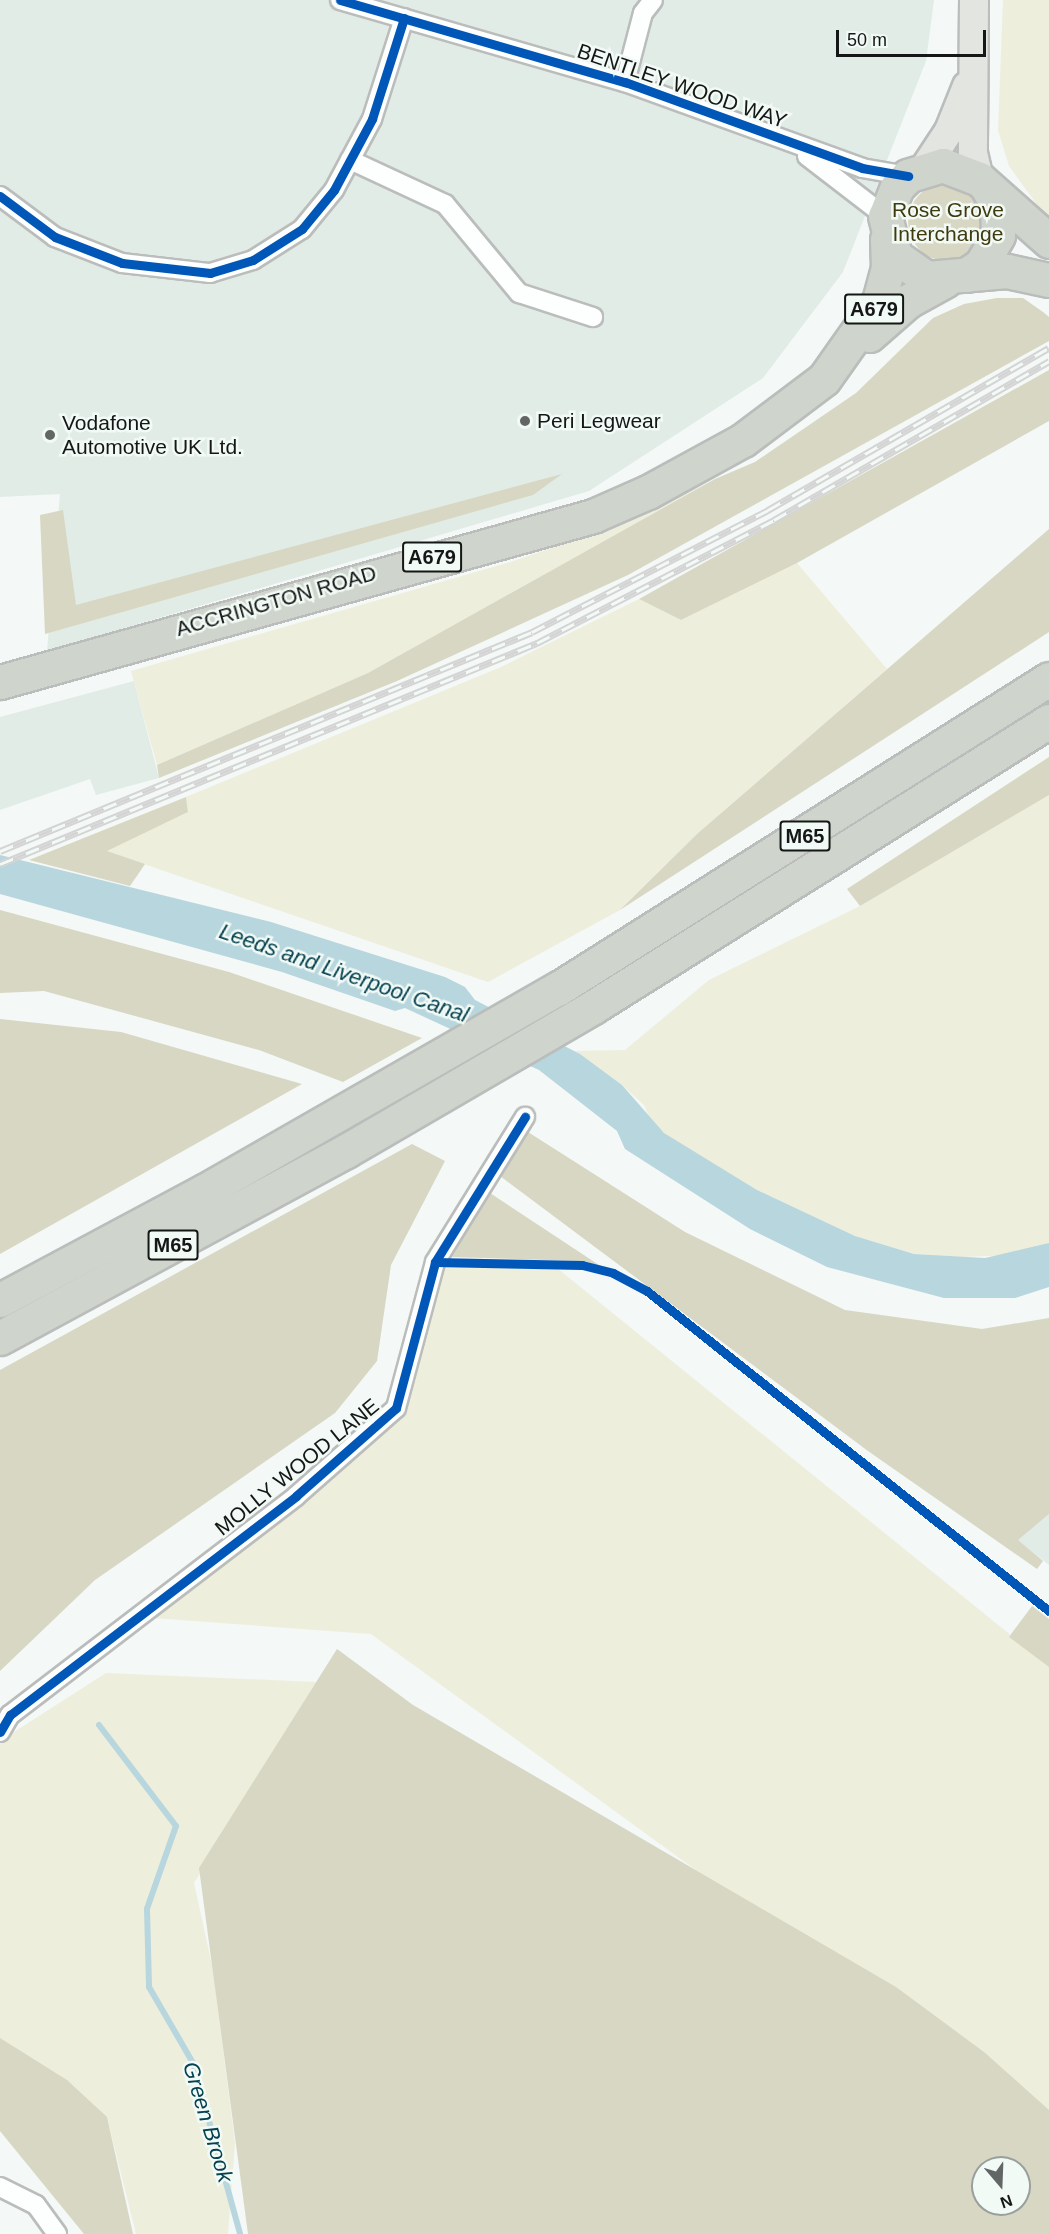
<!DOCTYPE html>
<style>
body{margin:0}
#map{position:relative;width:1049px;height:2234px;overflow:hidden;background:#f4f8f6;font-family:Helvetica,sans-serif}
div>[style]{position:absolute}
.built>*{inset:0;background:#e2ece6}
.green>*{inset:0;background:#eed}
.forest>*{inset:0;background:#d7d7c3}
.round{border-radius:50%}
.water>*{inset:0;background:#b8d6de}
.stream>*{height:6px;margin:-3px;padding:0 3px;transform-origin:3px;border-radius:3px;background:#b8d6de}
.roads{filter:drop-shadow(2px 0 #babdbb) drop-shadow(-2px 0 #babdbb) drop-shadow(0 2px #babdbb) drop-shadow(0 -2px #babdbb)}
.street>*{height:18px;margin:-9px;padding:0 9px;transform-origin:9px;border-radius:9px;background:#fdfefe}
.primary>*{height:28px;margin:-14px;padding:0 14px;transform-origin:14px;border-radius:14px;background:#e2e5e0}
.highway>*{height:33px;margin:-16.5px;padding:0 16.5px;transform-origin:16.5px;border-radius:16.5px;background:#cfd5cc}
.rail>*{height:7px;margin-top:-3.5px;transform-origin:0;background:repeating-linear-gradient(90deg,#f2faf6 0 14px,#d4d4d4 0 28px);box-sizing:border-box;border-block:2px solid #d4d4d4}
.cycleway>*{height:9px;margin:-4.5px;padding:0 4.5px;transform-origin:4.5px;border-radius:4.5px;background:#0057b8}
.dots>*{width:16px;height:16px;translate:-50% -50%;box-sizing:border-box;border:3px solid #f2faf6;border-radius:50%}
span{translate:-50% -50%;white-space:nowrap;text-align:center;line-height:1.15;-webkit-text-stroke:5px #f2faf6;paint-order:stroke}
.shield-label span{padding:2px 4px;background:#f2faf6;border:2px solid;border-radius:4px;-webkit-text-stroke-width:0}
.shield-label{font-size:20px;color:#141715;font-weight:700}
.street-label{font-size:21px;color:#141715}
.park-label{font-size:21px;color:#403a0f}
.poi-label{font-size:21px;color:#141715}
.left{translate:0 -50%;text-align:left}
.water-label{font-size:22px;color:#054150;font-style:italic}
.north{position:absolute;left:971px;top:2156px;width:60px;height:60px;box-sizing:border-box;background:#f2faf6;border:2px solid #999f9c;border-radius:50%;rotate:161deg;font-size:16px;font-weight:700;line-height:24px;text-align:center;color:#141715}
.north::after{content:'';display:block;margin:auto;width:21px;height:27px;background:#626664;clip-path:polygon(50% 0,100% 100%,50% 72%,0 100%)}
.scale{position:absolute;left:836px;top:30px;width:150px;height:27px;box-sizing:border-box;border:3px solid #141715;border-top:0;padding-left:8px;font-size:18px;line-height:21px;white-space:nowrap;color:#141715;-webkit-text-stroke:4px #f2faf6;paint-order:stroke}
</style>
<div id="map">
<div class="built">
<i style="clip-path:polygon(0 0,934px 0,926px 61px,843px 272px,763px 378px,589px 491px,47px 651px,60px 494px,0 497px)"></i>
<i style="clip-path:polygon(134px 681px,159px 778px,96px 795px,90px 779px,0 810px,0 717px)"></i>
<i style="clip-path:polygon(1049px 1514px,1049px 1565px,1017px 1540px)"></i>
</div>
<div class="green">
<i style="clip-path:polygon(1003px 0,1049px 0,1049px 221px,1009px 166px,998px 130px)"></i>
<i style="clip-path:polygon(715px 479px,368px 673px,157px 765px,131px 671px,507px 563px,629px 522px)"></i>
<i style="clip-path:polygon(797px 563px,887px 669px,697px 834px,620px 910px,488px 982px,106px 851px,188px 812px,186px 797px,501px 667px,639px 599px,681px 620px)"></i>
<i style="clip-path:polygon(1049px 795px,1049px 1243px,1016px 1255px,959px 1257px,914px 1254px,855px 1236px,757px 1190px,681px 1145px,652px 1124px,644px 1105px,622px 1085px,575px 1051px,625px 1050px,709px 980px,860px 906px)"></i>
<i style="clip-path:polygon(446px 1262px,552px 1264px,1049px 1666px,1049px 2110px,850px 1982px,371px 1634px,153px 1618px,319px 1487px,410px 1396px)"></i>
<i style="clip-path:polygon(106px 1673px,316px 1682px,194px 1883px,213px 1970px,235px 2143px,228px 2234px,136px 2234px,107px 2117px,0 2052px,0 1741px)"></i>
</div>
<div class="forest">
<i class="round" style="left:908px;top:183px;width:78px;height:78px"></i>
<i style="clip-path:polygon(997px 298px,1023px 298px,1043px 312px,1049px 317px,1049px 341px,628px 575px,397px 681px,159px 778px,157px 765px,368px 673px,715px 479px,755px 462px,856px 393px,933px 318px,964px 304px)"></i>
<i style="clip-path:polygon(1049px 370px,1049px 421px,797px 563px,681px 620px,639px 599px)"></i>
<i style="clip-path:polygon(562px 474px,533px 495px,45px 634px,40px 515px,63px 510px,76px 605px)"></i>
<i style="clip-path:polygon(1049px 529px,1049px 632px,620px 910px,697px 834px)"></i>
<i style="clip-path:polygon(1049px 757px,1049px 795px,860px 906px,847px 889px)"></i>
<i style="clip-path:polygon(186px 797px,188px 812px,107px 851px,145px 864px,130px 886px,29px 860px)"></i>
<i style="clip-path:polygon(0 910px,229px 972px,422px 1038px,343px 1082px,259px 1050px,44px 991px,0 993px)"></i>
<i style="clip-path:polygon(0 1019px,121px 1032px,302px 1084px,0 1254px)"></i>
<i style="clip-path:polygon(528px 1132px,685px 1232px,845px 1310px,982px 1329px,1049px 1318px,1049px 1514px,1018px 1540px,1043px 1561px,1037px 1569px,868px 1451px,500px 1176px)"></i>
<i style="clip-path:polygon(412px 1144px,445px 1161px,391px 1265px,377px 1361px,335px 1413px,95px 1580px,0 1671px,0 1370px)"></i>
<i style="clip-path:polygon(490px 1193px,602px 1267px,577px 1261px,452px 1257px)"></i>
<i style="clip-path:polygon(1032px 1606px,1049px 1619px,1049px 1667px,1009px 1637px)"></i>
<i style="clip-path:polygon(evenodd,337px 1649px,413px 1705px,896px 1987px,984px 2052px,1049px 2110px,1049px 2234px,248px 2234px,199px 1868px,337px 1649px,983px 2168px,1019px 2168px,1019px 2204px,983px 2204px,983px 2168px)"></i>
<i style="clip-path:polygon(0 2038px,67px 2080px,107px 2117px,133px 2234px,84px 2234px,0 2131px)"></i>
</div>
<div class="water">
<i style="clip-path:polygon(0 855px,271px 922px,445px 977px,465px 987px,475px 1000px,580px 1054px,622px 1085px,664px 1133px,757px 1190px,855px 1236px,914px 1254px,985px 1258px,1049px 1243px,1049px 1287px,1015px 1298px,944px 1298px,827px 1267px,750px 1229px,625px 1149px,617px 1131px,539px 1070px,405px 1008px,395px 1011px,282px 972px,0 894px)"></i>
</div>
<div class="stream">
<i style="left:99px;top:1725px;width:127px;rotate:52.7deg"></i>
<i style="left:176px;top:1826px;width:88px;rotate:109.3deg"></i>
<i style="left:147px;top:1909px;width:78px;rotate:88.5deg"></i>
<i style="left:149px;top:1987px;width:88px;rotate:59.9deg"></i>
<i style="left:193px;top:2063px;width:177px;rotate:74.6deg"></i>
</div>
<div class="roads">
<div class="street">
<i style="left:340px;top:0;width:297px;rotate:16.1deg"></i>
<i style="left:625px;top:82px;width:252px;rotate:19.9deg"></i>
<i style="left:862px;top:168px;width:47px;rotate:9.9deg"></i>
<i style="left:625px;top:82px;width:71px;rotate:-75.4deg"></i>
<i style="left:643px;top:13px;width:16px;rotate:-52deg"></i>
<i style="left:807px;top:156px;width:98px;rotate:37.6deg"></i>
<i style="left:350px;top:160px;width:105px;rotate:24.9deg"></i>
<i style="left:445px;top:204px;width:116px;rotate:50.3deg"></i>
<i style="left:519px;top:293px;width:78px;rotate:18deg"></i>
<i style="left:0;top:196px;width:69px;rotate:36.7deg"></i>
<i style="left:55px;top:237px;width:72px;rotate:21.2deg"></i>
<i style="left:122px;top:263px;width:89px;rotate:6.5deg"></i>
<i style="left:210px;top:273px;width:45px;rotate:-16.8deg"></i>
<i style="left:253px;top:260px;width:58px;rotate:-32.3deg"></i>
<i style="left:302px;top:229px;width:50px;rotate:-50.6deg"></i>
<i style="left:334px;top:190px;width:81px;rotate:-61.8deg"></i>
<i style="left:372px;top:119px;width:106px;rotate:-72.4deg"></i>
<i style="left:0;top:1732px;width:20px;rotate:-60deg"></i>
<i style="left:10px;top:1715px;width:360px;rotate:-37.4deg"></i>
<i style="left:296px;top:1496px;width:133px;rotate:-41.3deg"></i>
<i style="left:396px;top:1408px;width:151px;rotate:-75deg"></i>
<i style="left:435px;top:1262px;width:171px;rotate:-58.2deg"></i>
<i style="left:0;top:2187px;width:40px;rotate:26.6deg"></i>
<i style="left:36px;top:2205px;width:36px;rotate:54deg"></i>
</div>
<div class="primary">
<i style="left:974px;top:0;width:153px;rotate:90.4deg"></i>
<i style="left:973px;top:153px;width:27px;rotate:77deg"></i>
<i style="left:924px;top:169px;width:45px;rotate:-56.7deg"></i>
<i style="left:949px;top:131px;width:48px;rotate:-68.2deg"></i>
</div>
<div class="highway">
<i style="left:1049px;top:241px;width:94px;rotate:-138.5deg"></i>
<i style="left:979px;top:179px;width:39px;rotate:-159deg"></i>
<i style="left:943px;top:165px;width:37px;rotate:163deg"></i>
<i style="left:908px;top:176px;width:16px;rotate:135deg"></i>
<i style="left:897px;top:187px;width:31px;rotate:112deg"></i>
<i style="left:885px;top:216px;width:41px;rotate:76deg"></i>
<i style="left:895px;top:256px;width:39px;rotate:35deg"></i>
<i style="left:927px;top:278px;width:80px;rotate:-5deg"></i>
<i style="left:1007px;top:271px;width:43px;rotate:12.1deg"></i>
<i style="left:966px;top:275px;width:18px;rotate:-34deg"></i>
<i style="left:981px;top:265px;width:34px;rotate:-60deg"></i>
<i style="left:998px;top:235px;width:30px;rotate:-92deg"></i>
<i style="left:997px;top:205px;width:18px;rotate:-119deg"></i>
<i style="left:869px;top:335px;width:52px;rotate:-41.1deg"></i>
<i style="left:908px;top:301px;width:43px;rotate:-28.9deg"></i>
<i style="left:0;top:682px;width:616px;rotate:-15.64deg"></i>
<i style="left:593px;top:516px;width:60px;rotate:-23.6deg"></i>
<i style="left:648px;top:492px;width:108px;rotate:-28.7deg"></i>
<i style="left:743px;top:440px;width:101px;rotate:-37deg"></i>
<i style="left:824px;top:379px;width:95px;rotate:-54.8deg"></i>
<i style="left:879px;top:301px;width:34px;rotate:-75deg"></i>
<i style="left:888px;top:268px;width:29px;rotate:-92deg"></i>
<i style="left:0;top:1300px;width:231px;rotate:-28.1deg"></i>
<i style="left:204px;top:1191px;width:409px;rotate:-29.8deg"></i>
<i style="left:559px;top:988px;width:579px;rotate:-32.24deg"></i>
<i style="left:0;top:1338px;width:393px;rotate:-28.4deg"></i>
<i style="left:346px;top:1151px;width:286px;rotate:-30.2deg"></i>
<i style="left:593px;top:1007px;width:538px;rotate:-32.1deg"></i>
</div>
</div>
<div class="rail">
<i style="left:0;top:851px;width:575px;rotate:-22.37deg"></i>
<i style="left:532px;top:632px;width:266px;rotate:-27.3deg"></i>
<i style="left:768px;top:510px;width:324px;rotate:-30deg"></i>
<i style="left:0;top:864px;width:581px;rotate:-22.37deg"></i>
<i style="left:537px;top:643px;width:267px;rotate:-27.4deg"></i>
<i style="left:774px;top:520px;width:318px;rotate:-30deg"></i>
</div>
<div class="cycleway">
<i style="left:340px;top:0;width:297px;rotate:16.1deg"></i>
<i style="left:625px;top:82px;width:252px;rotate:19.9deg"></i>
<i style="left:862px;top:168px;width:47px;rotate:9.9deg"></i>
<i style="left:0;top:196px;width:69px;rotate:36.7deg"></i>
<i style="left:55px;top:237px;width:72px;rotate:21.2deg"></i>
<i style="left:122px;top:263px;width:89px;rotate:6.5deg"></i>
<i style="left:210px;top:273px;width:45px;rotate:-16.8deg"></i>
<i style="left:253px;top:260px;width:58px;rotate:-32.3deg"></i>
<i style="left:302px;top:229px;width:50px;rotate:-50.6deg"></i>
<i style="left:334px;top:190px;width:81px;rotate:-61.8deg"></i>
<i style="left:372px;top:119px;width:106px;rotate:-72.4deg"></i>
<i style="left:435px;top:1262px;width:147px;rotate:1.2deg"></i>
<i style="left:582px;top:1265px;width:32px;rotate:14deg"></i>
<i style="left:613px;top:1273px;width:38px;rotate:28deg"></i>
<i style="left:647px;top:1291px;width:514px;rotate:38.52deg"></i>
<i style="left:0;top:1732px;width:20px;rotate:-60deg"></i>
<i style="left:10px;top:1715px;width:360px;rotate:-37.4deg"></i>
<i style="left:296px;top:1496px;width:133px;rotate:-41.3deg"></i>
<i style="left:396px;top:1408px;width:151px;rotate:-75deg"></i>
<i style="left:435px;top:1262px;width:171px;rotate:-58.2deg"></i>
</div>
<div class="dots">
<i style="left:525px;top:421px;background:#626664"></i>
<i style="left:50px;top:435px;background:#626664"></i>
</div>
<div class="shield-label">
<span style="left:874px;top:309px">A679</span>
<span style="left:432px;top:557px">A679</span>
<span style="left:805px;top:836px">M65</span>
<span style="left:173px;top:1245px">M65</span>
</div>
<div class="street-label">
<span style="left:682px;top:86px;rotate:19deg">BENTLEY WOOD WAY</span>
<span style="left:276px;top:601px;rotate:-16deg">ACCRINGTON ROAD</span>
<span style="left:297px;top:1467px;rotate:-39deg">MOLLY WOOD LANE</span>
</div>
<div class="park-label">
<span style="left:948px;top:222px">Rose Grove<br>Interchange</span>
</div>
<div class="poi-label">
<span class="left" style="left:537px;top:421px">Peri Legwear</span>
<span class="left" style="left:62px;top:435px">Vodafone<br>Automotive UK Ltd.</span>
</div>
<div class="water-label">
<span style="left:344px;top:973px;rotate:19deg">Leeds and Liverpool Canal</span>
<span style="left:208px;top:2122px;rotate:73deg">Green Brook</span>
</div>
<div class="north">N</div>
<div class="scale">50 m</div>
</div>
